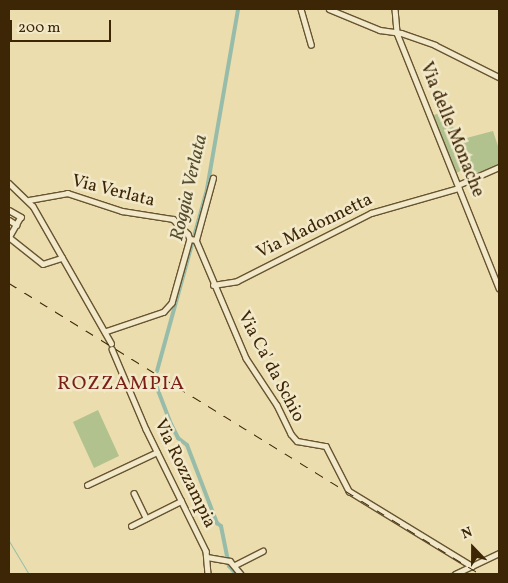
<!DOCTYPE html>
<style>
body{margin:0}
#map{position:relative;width:508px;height:583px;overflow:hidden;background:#ebddad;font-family:Vollkorn,serif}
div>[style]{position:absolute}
.green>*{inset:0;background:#b1c28f}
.stream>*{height:1px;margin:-0.5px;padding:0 0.5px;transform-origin:0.5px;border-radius:0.5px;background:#98bcaa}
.canal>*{height:4px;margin:-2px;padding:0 2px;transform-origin:2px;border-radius:2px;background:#98bcaa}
.roads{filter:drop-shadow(1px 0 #685430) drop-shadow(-1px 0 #685430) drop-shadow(0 1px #685430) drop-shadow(0 -1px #685430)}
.minor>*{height:4.5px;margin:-2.25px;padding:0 2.25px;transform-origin:2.25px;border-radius:2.25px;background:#f2e9ca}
.rail>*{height:1px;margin-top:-0.5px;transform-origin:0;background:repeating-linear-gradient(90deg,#3d2606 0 9px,transparent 0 18px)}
span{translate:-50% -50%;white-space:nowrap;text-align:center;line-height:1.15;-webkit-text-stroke:5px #f2e9ca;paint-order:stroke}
.street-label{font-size:18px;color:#3d2606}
.water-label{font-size:19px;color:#544c2f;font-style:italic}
.quarter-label{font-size:20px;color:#7a1f14;letter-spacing:1px}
.frame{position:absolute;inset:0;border:10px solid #3d2606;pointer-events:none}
.north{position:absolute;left:448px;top:523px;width:50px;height:50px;-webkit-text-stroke:4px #f2e9ca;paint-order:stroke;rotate:338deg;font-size:14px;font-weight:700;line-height:20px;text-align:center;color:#3d2606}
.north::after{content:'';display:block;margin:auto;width:18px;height:22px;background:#3d2606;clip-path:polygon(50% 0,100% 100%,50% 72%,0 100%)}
.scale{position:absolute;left:10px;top:20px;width:101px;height:22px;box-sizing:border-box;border:2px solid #3d2606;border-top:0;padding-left:6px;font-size:15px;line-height:18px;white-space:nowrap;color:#3d2606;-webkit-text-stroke:4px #f2e9ca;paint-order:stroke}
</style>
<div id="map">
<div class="green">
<i style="clip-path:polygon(446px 111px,459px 140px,493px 131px,499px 149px,499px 165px,475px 175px,471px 166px,454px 174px,431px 116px)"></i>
<i style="clip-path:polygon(98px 410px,119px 456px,94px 468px,73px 422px)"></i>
</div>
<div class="stream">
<i style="left:9px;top:541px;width:39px;rotate:59deg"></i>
<i style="left:447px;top:574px;width:12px;rotate:-20deg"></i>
</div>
<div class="canal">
<i style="left:157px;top:371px;width:189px;rotate:-74.6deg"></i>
<i style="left:207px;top:189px;width:183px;rotate:-80.2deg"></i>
<i style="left:156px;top:376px;width:4px;rotate:117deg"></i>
<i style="left:154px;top:380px;width:47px;rotate:68.9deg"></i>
<i style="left:171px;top:424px;width:16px;rotate:63deg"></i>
<i style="left:178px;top:438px;width:11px;rotate:38deg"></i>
<i style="left:187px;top:445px;width:84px;rotate:69deg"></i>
<i style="left:217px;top:523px;width:5px;rotate:37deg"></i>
<i style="left:221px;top:526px;width:41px;rotate:78.7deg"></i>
<i style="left:229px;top:566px;width:11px;rotate:49deg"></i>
</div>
<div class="roads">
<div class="minor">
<i style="left:301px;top:9px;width:37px;rotate:74deg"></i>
<i style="left:329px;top:9px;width:55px;rotate:22.4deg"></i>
<i style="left:380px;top:30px;width:21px;rotate:8deg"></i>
<i style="left:401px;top:33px;width:36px;rotate:19deg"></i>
<i style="left:435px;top:45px;width:72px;rotate:26.6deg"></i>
<i style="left:395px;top:9px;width:24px;rotate:85deg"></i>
<i style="left:397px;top:33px;width:275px;rotate:68.2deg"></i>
<i style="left:9px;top:183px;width:33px;rotate:44deg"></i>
<i style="left:33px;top:206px;width:158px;rotate:60.3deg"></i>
<i style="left:458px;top:185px;width:45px;rotate:-23.7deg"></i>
<i style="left:29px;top:200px;width:39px;rotate:-10deg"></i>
<i style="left:67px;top:193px;width:58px;rotate:18.1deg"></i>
<i style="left:122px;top:211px;width:52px;rotate:8.9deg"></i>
<i style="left:173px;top:219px;width:21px;rotate:45deg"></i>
<i style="left:188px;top:234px;width:5px;rotate:68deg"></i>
<i style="left:190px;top:239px;width:66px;rotate:105.7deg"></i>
<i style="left:172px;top:303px;width:12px;rotate:132deg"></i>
<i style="left:164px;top:312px;width:62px;rotate:161.3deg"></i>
<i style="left:9px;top:210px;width:14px;rotate:30deg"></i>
<i style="left:21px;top:217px;width:24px;rotate:120deg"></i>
<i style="left:9px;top:220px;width:9px;rotate:32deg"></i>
<i style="left:9px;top:237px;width:43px;rotate:38.5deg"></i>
<i style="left:43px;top:264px;width:20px;rotate:-18deg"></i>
<i style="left:190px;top:239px;width:6px;rotate:9deg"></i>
<i style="left:196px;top:240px;width:128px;rotate:67deg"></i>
<i style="left:246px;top:358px;width:56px;rotate:56.6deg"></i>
<i style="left:277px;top:405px;width:32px;rotate:64deg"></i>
<i style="left:291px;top:434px;width:9px;rotate:49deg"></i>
<i style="left:297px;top:441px;width:29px;rotate:10deg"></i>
<i style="left:326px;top:446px;width:51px;rotate:62.9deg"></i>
<i style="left:349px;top:491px;width:144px;rotate:31.4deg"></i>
<i style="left:196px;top:240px;width:64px;rotate:-74.7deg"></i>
<i style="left:213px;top:285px;width:24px;rotate:-9deg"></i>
<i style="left:237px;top:281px;width:150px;rotate:-26.9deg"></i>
<i style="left:371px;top:213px;width:91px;rotate:-15.9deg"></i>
<i style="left:112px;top:349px;width:87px;rotate:67deg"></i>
<i style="left:146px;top:429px;width:136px;rotate:63.8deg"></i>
<i style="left:206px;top:551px;width:23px;rotate:85deg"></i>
<i style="left:87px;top:485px;width:77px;rotate:-25.2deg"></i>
<i style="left:134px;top:493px;width:28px;rotate:64deg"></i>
<i style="left:131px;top:526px;width:56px;rotate:-26.6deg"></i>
<i style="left:207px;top:557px;width:23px;rotate:10deg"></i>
<i style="left:230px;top:561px;width:17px;rotate:50deg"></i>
<i style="left:235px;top:565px;width:31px;rotate:-27deg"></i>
<i style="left:455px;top:574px;width:49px;rotate:-25.5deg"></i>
</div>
</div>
<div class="rail">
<i style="left:9px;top:283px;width:554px;rotate:31.71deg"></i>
</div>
<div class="street-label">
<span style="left:451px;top:130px;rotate:68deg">Via delle Monache</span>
<span style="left:113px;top:192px;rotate:14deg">Via Verlata</span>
<span style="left:315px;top:227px;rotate:-26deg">Via Madonnetta</span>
<span style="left:270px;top:367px;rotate:62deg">Via Ca' da Schio</span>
<span style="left:184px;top:474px;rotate:64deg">Via Rozzampia</span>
</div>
<div class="water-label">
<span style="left:190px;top:188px;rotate:-77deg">Roggia Verlata</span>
</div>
<div class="quarter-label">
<span style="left:121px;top:384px">ROZZAMPIA</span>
</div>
<div class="frame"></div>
<div class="north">N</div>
<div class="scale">200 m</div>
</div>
